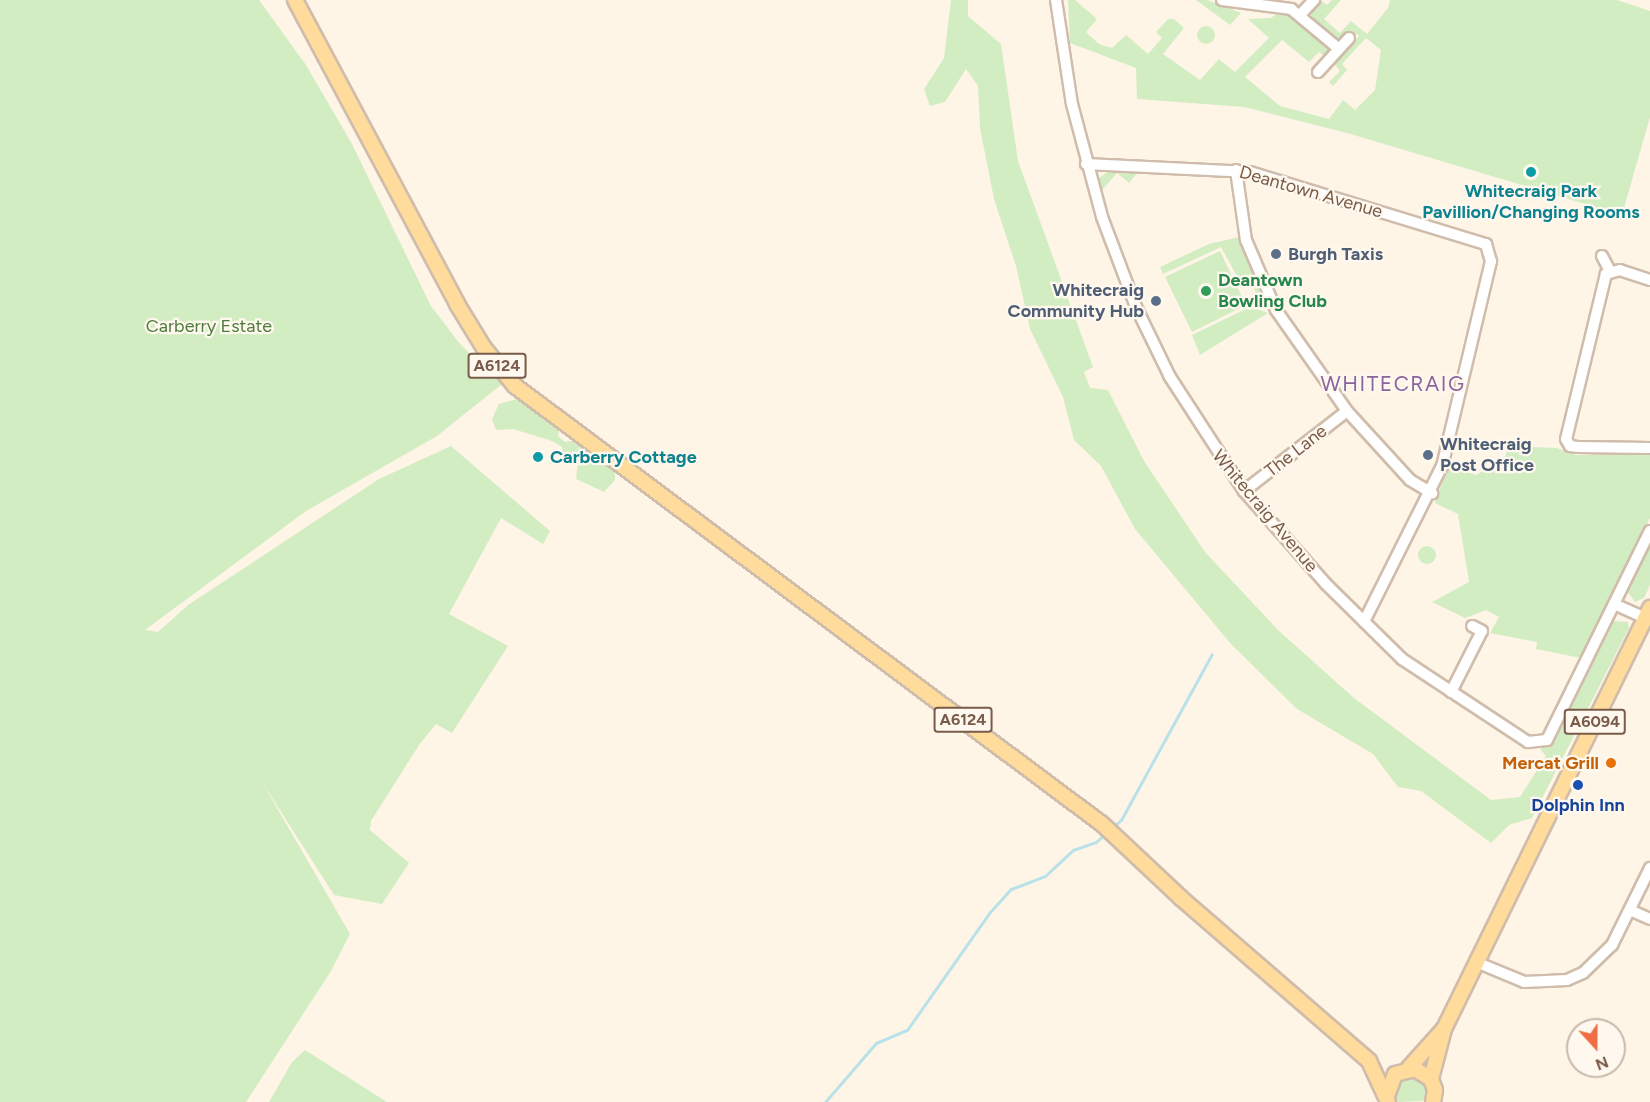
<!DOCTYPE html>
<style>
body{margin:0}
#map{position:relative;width:1650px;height:1102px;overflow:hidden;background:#fef5e6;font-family:Figtree,sans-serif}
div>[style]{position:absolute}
.green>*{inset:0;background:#d3edc3}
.round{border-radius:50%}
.stream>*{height:3px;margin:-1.5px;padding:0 1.5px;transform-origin:1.5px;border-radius:1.5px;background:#b9e1e9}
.roads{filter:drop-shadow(2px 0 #d0bcab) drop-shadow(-2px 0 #d0bcab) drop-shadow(0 2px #d0bcab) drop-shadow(0 -2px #d0bcab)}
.minor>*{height:10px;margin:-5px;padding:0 5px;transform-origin:5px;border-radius:5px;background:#fff}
.major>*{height:14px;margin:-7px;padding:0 7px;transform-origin:7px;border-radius:7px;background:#ffdb9c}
.dots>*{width:16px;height:16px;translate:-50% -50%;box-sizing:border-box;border:3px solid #fff8ee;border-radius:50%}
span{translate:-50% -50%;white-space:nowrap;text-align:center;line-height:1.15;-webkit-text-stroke:4.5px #fff8ee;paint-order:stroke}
.shield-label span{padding:2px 4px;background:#fff8ee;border:2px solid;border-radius:4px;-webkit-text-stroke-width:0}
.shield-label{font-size:16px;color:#795b49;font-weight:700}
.street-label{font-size:18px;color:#795b49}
.culture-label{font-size:18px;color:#0d838f;font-weight:700}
.left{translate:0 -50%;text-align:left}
.service-label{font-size:18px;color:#4e5e75;font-weight:700}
.right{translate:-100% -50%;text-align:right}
.leisure-label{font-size:18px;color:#27864d;font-weight:700}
.park-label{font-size:18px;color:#4e7a3d}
.food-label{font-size:18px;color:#c56008;font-weight:700}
.transit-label{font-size:18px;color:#164399;font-weight:700}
.quarter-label{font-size:21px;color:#8a649d;letter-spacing:1.5px}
.north{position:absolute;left:1566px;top:1018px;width:60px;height:60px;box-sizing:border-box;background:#fff8ee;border:2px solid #c9b9ac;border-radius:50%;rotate:159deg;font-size:16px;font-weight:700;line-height:24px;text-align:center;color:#795b49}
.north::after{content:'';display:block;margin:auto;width:21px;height:27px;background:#ef6c44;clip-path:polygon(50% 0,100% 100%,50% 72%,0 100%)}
</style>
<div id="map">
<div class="green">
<i style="clip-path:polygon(0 0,259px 0,306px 65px,352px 144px,431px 306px,460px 344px,502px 384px,437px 436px,306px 511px,145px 630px,158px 632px,188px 605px,379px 479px,451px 446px,550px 531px,543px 544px,501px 518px,449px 614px,508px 646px,452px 733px,436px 724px,419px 745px,371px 821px,370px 830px,409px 863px,382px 904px,334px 895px,262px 782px,350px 934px,331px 971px,246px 1102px,0 1102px)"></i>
<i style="clip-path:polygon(951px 0,968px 0,968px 16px,1001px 44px,1018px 161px,1093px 367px,1084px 372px,1090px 388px,1108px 390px,1144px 461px,1205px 552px,1278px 630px,1354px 698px,1491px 800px,1520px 797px,1546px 756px,1540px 749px,1554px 742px,1614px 621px,1628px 622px,1629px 628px,1532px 818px,1509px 825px,1491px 843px,1421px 791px,1398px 787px,1373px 754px,1297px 709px,1231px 644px,1135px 529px,1101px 466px,1074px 440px,1063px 397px,1030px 329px,1016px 266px,994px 199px,980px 128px,978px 86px,966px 69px,945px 102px,930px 106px,924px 89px,944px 58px)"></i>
<i style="clip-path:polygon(1068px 0,1075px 0,1097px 19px,1086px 32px,1099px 44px,1112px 48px,1126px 35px,1148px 54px,1162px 38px,1156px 32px,1168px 19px,1174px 19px,1184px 28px,1163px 54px,1200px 80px,1219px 59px,1235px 72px,1269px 38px,1248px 19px,1271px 18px,1282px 10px,1291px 14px,1330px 49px,1327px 58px,1319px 52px,1309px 62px,1282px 40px,1245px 77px,1280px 106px,1329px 119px,1343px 100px,1355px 110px,1375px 90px,1381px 50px,1366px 38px,1342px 64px,1347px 70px,1333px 86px,1329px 82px,1340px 71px,1334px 63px,1359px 36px,1352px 30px,1343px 39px,1335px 39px,1312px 20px,1312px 11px,1320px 0,1327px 5px,1332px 0,1341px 0,1324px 19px,1340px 33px,1351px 21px,1367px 34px,1388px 8px,1390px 0,1617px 0,1650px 11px,1650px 117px,1622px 215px,1347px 133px,1244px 107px,1137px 99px,1136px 68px,1070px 43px)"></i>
<i style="clip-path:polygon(1196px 0,1207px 0,1241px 13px,1230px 25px)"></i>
<i class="round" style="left:1197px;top:26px;width:18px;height:18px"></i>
<i style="clip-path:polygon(1109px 171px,1137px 173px,1129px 183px,1117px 173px,1102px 190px,1099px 178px)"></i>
<i style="clip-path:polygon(1239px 237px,1266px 309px,1251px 304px,1258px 297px,1248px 277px,1239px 280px,1221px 247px,1163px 274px,1160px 267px,1209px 244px)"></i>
<i style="clip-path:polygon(1220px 251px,1246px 305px,1192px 332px,1165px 277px)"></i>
<i style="clip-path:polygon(1250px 307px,1268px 313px,1200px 355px,1192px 335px)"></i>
<i style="clip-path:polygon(520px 398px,559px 429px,558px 436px,565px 442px,576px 440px,615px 471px,615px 480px,604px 492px,576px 479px,578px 462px,563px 460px,562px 447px,552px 441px,513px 429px,496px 430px,492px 419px,499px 404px)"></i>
<i style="clip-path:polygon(1508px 446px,1557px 448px,1576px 455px,1650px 455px,1650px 518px,1581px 658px,1536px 649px,1537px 642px,1490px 633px,1499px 617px,1486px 610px,1465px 618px,1432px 602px,1469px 582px,1458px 514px,1435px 503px,1448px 465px,1476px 475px,1505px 458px)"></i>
<i style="clip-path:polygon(1650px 544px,1650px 585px,1644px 598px,1635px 602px,1627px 591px)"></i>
<i class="round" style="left:1418px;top:546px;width:18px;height:18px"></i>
<i style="clip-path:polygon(305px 1050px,387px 1102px,269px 1102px,292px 1062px)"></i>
<i style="clip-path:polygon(1412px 1076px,1426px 1085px,1426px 1101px,1397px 1102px,1394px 1094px,1397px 1083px)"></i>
</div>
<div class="stream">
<i style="left:1112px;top:828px;width:12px;rotate:-42deg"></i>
<i style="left:1121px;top:820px;width:189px;rotate:-61.3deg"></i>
<i style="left:825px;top:1102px;width:78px;rotate:-49.2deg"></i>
<i style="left:876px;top:1043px;width:34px;rotate:-23deg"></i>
<i style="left:907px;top:1030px;width:144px;rotate:-54.9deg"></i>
<i style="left:990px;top:912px;width:31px;rotate:-48deg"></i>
<i style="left:1011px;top:889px;width:36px;rotate:-21deg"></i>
<i style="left:1045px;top:876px;width:38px;rotate:-43deg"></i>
<i style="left:1073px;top:850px;width:24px;rotate:-19deg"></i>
<i style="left:1096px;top:842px;width:15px;rotate:-42deg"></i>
</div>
<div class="roads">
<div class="minor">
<i style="left:1056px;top:0;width:105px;rotate:81.3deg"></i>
<i style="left:1072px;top:104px;width:117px;rotate:75.1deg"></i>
<i style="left:1102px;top:217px;width:96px;rotate:69.3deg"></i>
<i style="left:1136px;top:307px;width:78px;rotate:64.1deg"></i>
<i style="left:1170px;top:377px;width:136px;rotate:57deg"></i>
<i style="left:1244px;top:491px;width:124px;rotate:48.6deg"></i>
<i style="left:1326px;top:584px;width:107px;rotate:44.6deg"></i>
<i style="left:1402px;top:659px;width:151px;rotate:33.4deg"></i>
<i style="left:1528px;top:742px;width:19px;rotate:-6deg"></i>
<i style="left:1547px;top:740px;width:233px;rotate:-63.8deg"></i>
<i style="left:1222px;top:0;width:70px;rotate:7.4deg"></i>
<i style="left:1291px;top:9px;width:62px;rotate:39.8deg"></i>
<i style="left:1300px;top:15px;width:21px;rotate:-47deg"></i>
<i style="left:1318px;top:72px;width:46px;rotate:-47.6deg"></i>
<i style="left:1086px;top:164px;width:164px;rotate:2.8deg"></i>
<i style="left:1250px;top:172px;width:247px;rotate:17deg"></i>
<i style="left:1486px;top:244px;width:18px;rotate:74deg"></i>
<i style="left:1491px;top:261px;width:211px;rotate:103.4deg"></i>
<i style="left:1442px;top:466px;width:174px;rotate:116.6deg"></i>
<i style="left:1236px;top:170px;width:71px;rotate:81.9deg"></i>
<i style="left:1246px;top:240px;width:76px;rotate:66.8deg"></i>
<i style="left:1276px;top:310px;width:123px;rotate:54.9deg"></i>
<i style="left:1347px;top:411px;width:93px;rotate:47.6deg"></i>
<i style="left:1410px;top:480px;width:26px;rotate:31deg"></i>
<i style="left:1602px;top:256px;width:17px;rotate:62deg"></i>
<i style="left:1650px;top:280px;width:32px;rotate:-162deg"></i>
<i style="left:1620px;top:270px;width:15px;rotate:164deg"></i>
<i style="left:1606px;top:274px;width:170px;rotate:103.6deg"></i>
<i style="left:1566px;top:439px;width:8px;rotate:60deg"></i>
<i style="left:1570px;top:446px;width:8px;rotate:7deg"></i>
<i style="left:1578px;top:447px;width:72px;rotate:0.8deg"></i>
<i style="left:1244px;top:491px;width:130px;rotate:-37.8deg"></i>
<i style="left:1614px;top:604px;width:34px;rotate:24deg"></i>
<i style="left:1451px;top:692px;width:68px;rotate:-63.1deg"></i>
<i style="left:1482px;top:631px;width:11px;rotate:-153deg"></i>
<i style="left:1630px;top:910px;width:22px;rotate:24deg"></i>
<i style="left:1476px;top:962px;width:52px;rotate:22.6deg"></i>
<i style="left:1524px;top:982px;width:43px;rotate:-2.7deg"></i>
<i style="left:1567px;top:980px;width:17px;rotate:-24deg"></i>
<i style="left:1583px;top:973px;width:40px;rotate:-44deg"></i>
<i style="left:1612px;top:945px;width:86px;rotate:-63.7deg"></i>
</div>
<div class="major">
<i style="left:295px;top:0;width:344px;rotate:61.9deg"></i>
<i style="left:457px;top:304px;width:52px;rotate:58.5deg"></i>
<i style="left:484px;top:348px;width:49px;rotate:50.8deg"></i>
<i style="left:515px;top:386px;width:732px;rotate:36.73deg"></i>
<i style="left:1102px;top:824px;width:108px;rotate:43.1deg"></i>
<i style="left:1181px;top:898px;width:249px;rotate:40.9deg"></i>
<i style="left:1369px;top:1061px;width:45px;rotate:65.1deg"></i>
<i style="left:1408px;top:1069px;width:52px;rotate:-48.1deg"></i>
<i style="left:1431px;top:1079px;width:52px;rotate:-75.4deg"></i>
<i style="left:1444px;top:1029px;width:469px;rotate:-63.9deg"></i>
<i style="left:1387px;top:1096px;width:23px;rotate:-70deg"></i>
<i style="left:1395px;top:1074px;width:21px;rotate:-14deg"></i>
<i style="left:1415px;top:1069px;width:19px;rotate:32deg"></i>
<i style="left:1431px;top:1079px;width:12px;rotate:70deg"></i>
<i style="left:1435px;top:1090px;width:12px;rotate:99deg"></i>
</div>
</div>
<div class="dots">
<i style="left:1531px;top:172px;background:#0f9aa8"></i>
<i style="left:1276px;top:254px;background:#5c6f8a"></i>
<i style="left:1206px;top:291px;background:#2e9e5b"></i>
<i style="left:1156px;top:301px;background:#5c6f8a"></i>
<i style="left:1428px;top:455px;background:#5c6f8a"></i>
<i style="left:538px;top:457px;background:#0f9aa8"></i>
<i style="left:1611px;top:763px;background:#e8710a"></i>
<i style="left:1578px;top:785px;background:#1a4fb4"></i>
</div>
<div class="shield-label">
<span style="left:497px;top:366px">A6124</span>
<span style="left:963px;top:720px">A6124</span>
<span style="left:1595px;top:722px">A6094</span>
</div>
<div class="street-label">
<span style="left:1311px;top:192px;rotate:16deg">Deantown Avenue</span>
<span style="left:1296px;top:451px;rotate:-38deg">The Lane</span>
<span style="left:1265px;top:511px;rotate:50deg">Whitecraig Avenue</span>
</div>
<div class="culture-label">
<span style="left:1531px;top:202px">Whitecraig Park<br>Pavillion/Changing Rooms</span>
<span class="left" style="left:550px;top:457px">Carberry Cottage</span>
</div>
<div class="service-label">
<span class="left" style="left:1288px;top:254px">Burgh Taxis</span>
<span class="right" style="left:1144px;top:301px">Whitecraig<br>Community Hub</span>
<span class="left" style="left:1440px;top:455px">Whitecraig<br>Post Office</span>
</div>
<div class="leisure-label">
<span class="left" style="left:1218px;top:291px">Deantown<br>Bowling Club</span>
</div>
<div class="park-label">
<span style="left:209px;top:326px">Carberry Estate</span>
</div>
<div class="food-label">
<span class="right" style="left:1599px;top:763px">Mercat Grill</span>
</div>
<div class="transit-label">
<span style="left:1578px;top:805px">Dolphin Inn</span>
</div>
<div class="quarter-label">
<span style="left:1393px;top:384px">WHITECRAIG</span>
</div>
<div class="north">N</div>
</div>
